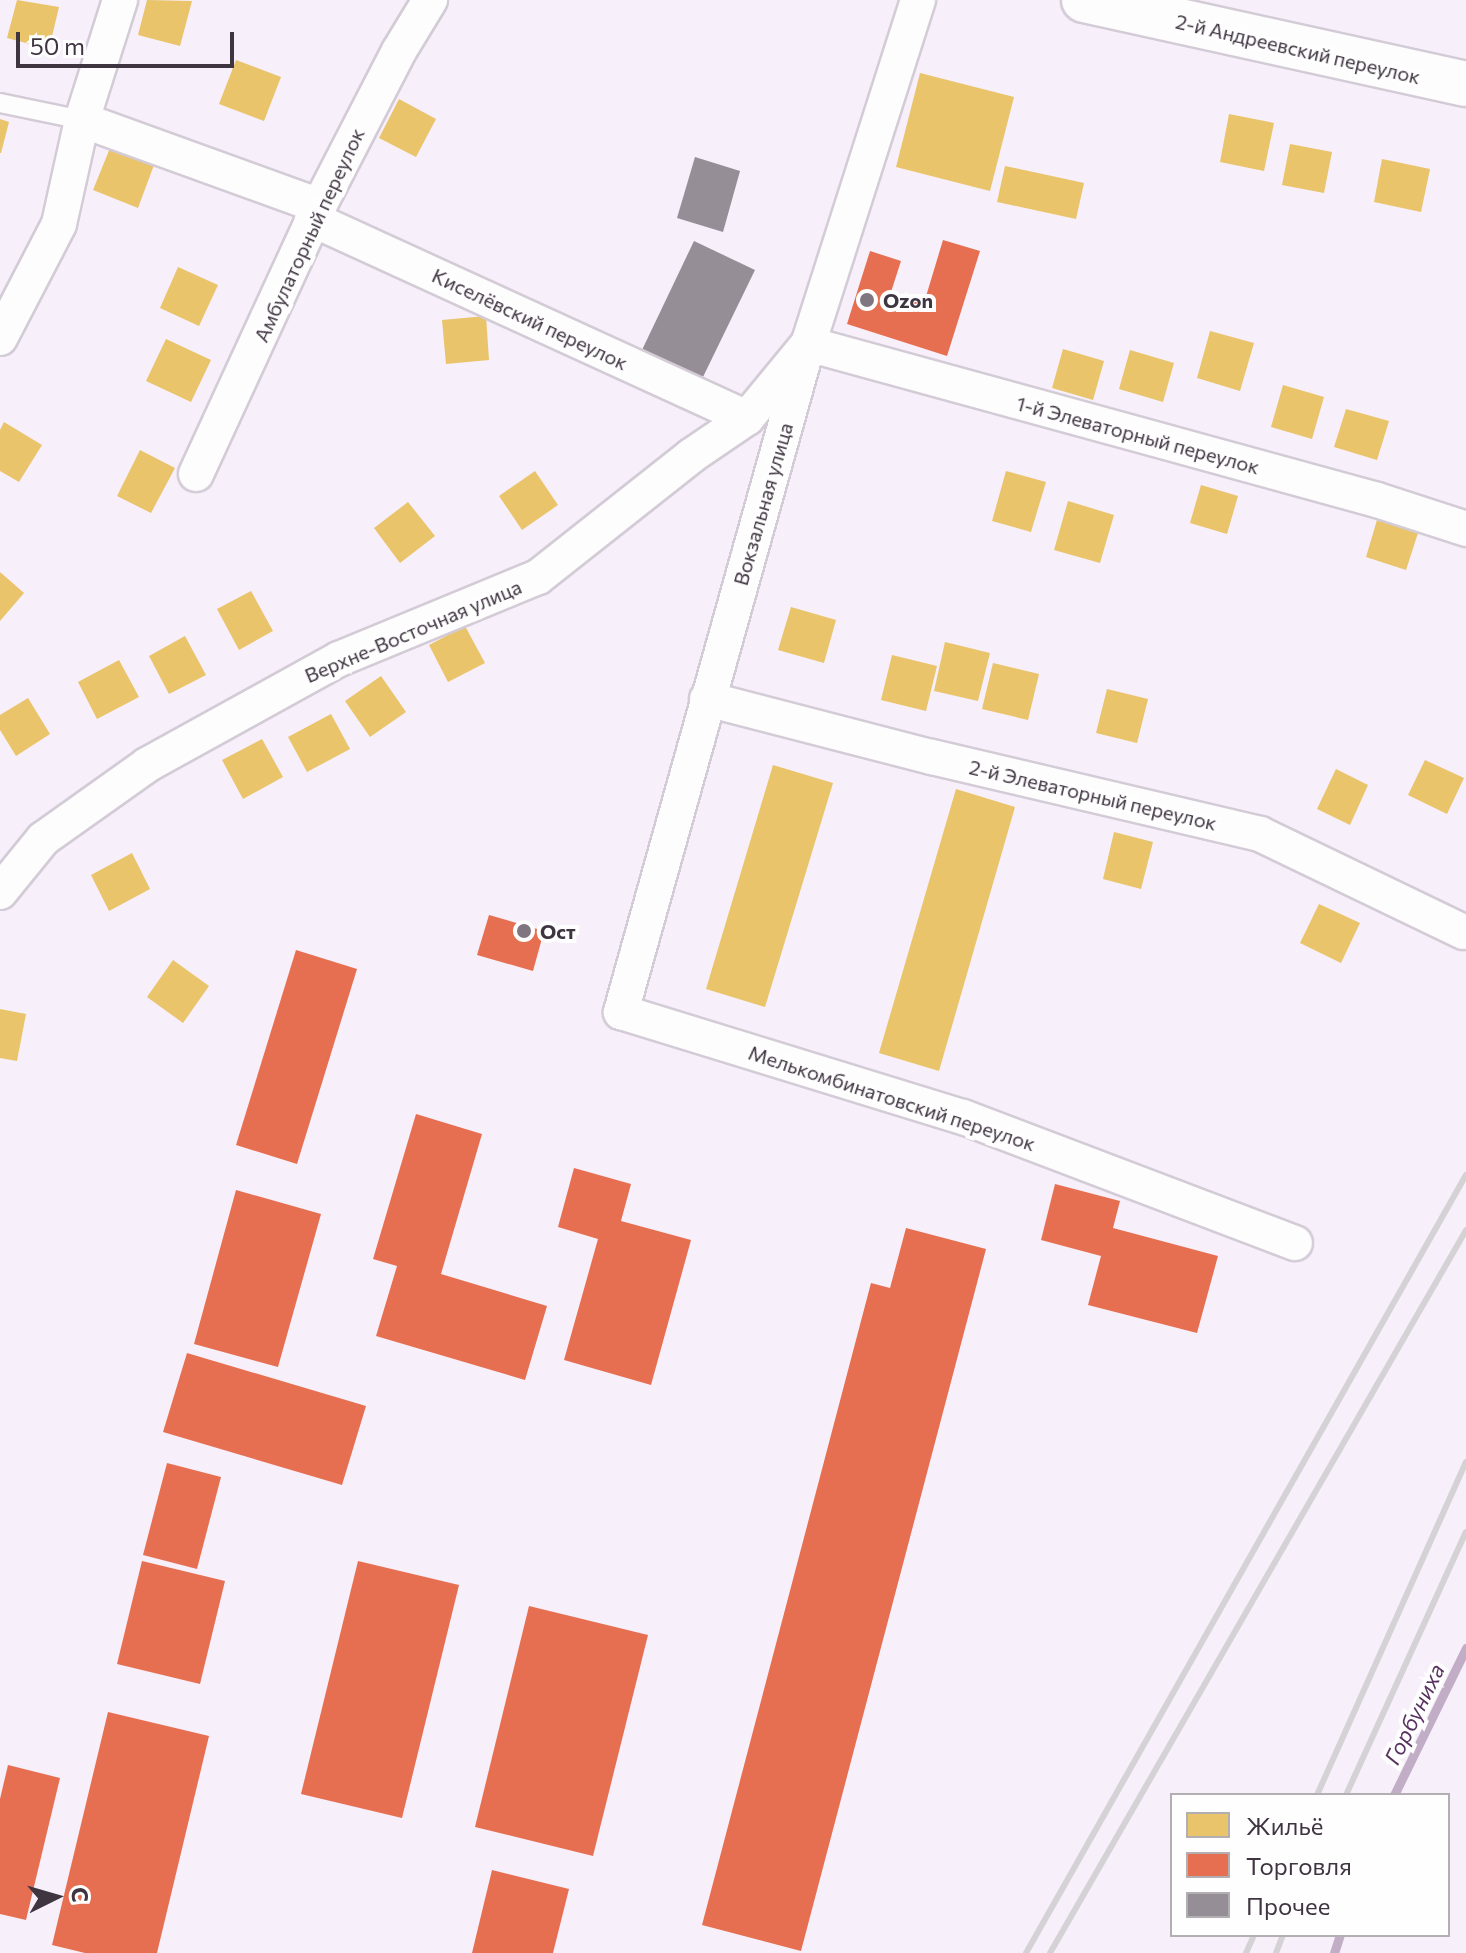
<!DOCTYPE html>
<meta charset="utf-8">
<style>
body{margin:0}
#map{position:relative;width:1466px;height:1953px;overflow:hidden;background:#f7eff9;font-family:Commissioner,sans-serif}
div>[style]{position:absolute}
.homes>*{inset:0;background:#e9c46a}
.shops>*{inset:0;background:#e76f51}
.stream>*{height:9px;margin:-4.5px;padding:0 4.5px;transform-origin:4.5px;border-radius:4.5px;background:#c2adc7}
.building>*{inset:0;background:#958e97}
.roads{filter:drop-shadow(2px 0 #d3cbd6) drop-shadow(-2px 0 #d3cbd6) drop-shadow(0 2px #d3cbd6) drop-shadow(0 -2px #d3cbd6)}
.lane>*{height:18px;margin:-9px;padding:0 9px;transform-origin:9px;border-radius:9px;background:#fefdfe}
.street>*{height:34px;margin:-17px;padding:0 17px;transform-origin:17px;border-radius:17px;background:#fefdfe}
.primary>*{height:44px;margin:-22px;padding:0 22px;transform-origin:22px;border-radius:22px;background:#fefdfe}
.rail>*{height:6px;margin:-3px;padding:0 3px;transform-origin:3px;border-radius:3px;background:#d5d2d5}
.dots>*{width:22px;height:22px;translate:-50% -50%;box-sizing:border-box;border:4px solid #fefefe;border-radius:50%}
span{translate:-50% -50%;white-space:nowrap;text-align:center;line-height:1.15;-webkit-text-stroke:8px #fefefe;paint-order:stroke}
.street-label{font-size:20px;color:#3f3541}
.poi-label{font-size:20px;color:#3f3541;font-weight:700}
.left{translate:0 -50%;text-align:left}
.water-label{font-size:22px;color:#583360;font-style:italic}
.legend{position:absolute;left:1170px;top:1793px;width:280px;height:144px;box-sizing:border-box;background:#fefefe;border:2px solid #b2aeb2;margin:0;padding:10px 14px;list-style:none;font-size:24px;color:#3f3541}
.legend li{display:flex;align-items:center;gap:16px;height:40px}
.legend b{width:40px;border:2px solid #b2aeb2}
.north{position:absolute;left:16px;top:1857px;width:80px;height:80px;-webkit-text-stroke:6px #fefefe;paint-order:stroke;rotate:85deg;font-size:22px;font-weight:700;line-height:32px;text-align:center;color:#3f3541}
.north::after{content:'';display:block;margin:auto;width:28px;height:36px;background:#3f3541;clip-path:polygon(50% 0,100% 100%,50% 72%,0 100%)}
.scale{position:absolute;left:16px;top:32px;width:218px;height:36px;box-sizing:border-box;border:4px solid #3f3541;border-top:0;padding-left:10px;font-size:24px;line-height:28px;white-space:nowrap;color:#3f3541;-webkit-text-stroke:6px #fefefe;paint-order:stroke}
</style>
<div id="map">
<div class="homes">
<i style="clip-path:polygon(17px 0,59px 7px,49px 49px,7px 38px)"></i>
<i style="clip-path:polygon(147px 0,192px 1px,180px 46px,138px 35px)"></i>
<i style="clip-path:polygon(236px 60px,281px 77px,264px 121px,219px 104px)"></i>
<i style="clip-path:polygon(920px 73px,1014px 97px,990px 191px,896px 167px)"></i>
<i style="clip-path:polygon(399px 99px,436px 119px,416px 157px,379px 138px)"></i>
<i style="clip-path:polygon(1229px 114px,1274px 123px,1264px 171px,1220px 162px)"></i>
<i style="clip-path:polygon(0 119px,9px 122px,1px 153px,0 153px)"></i>
<i style="clip-path:polygon(1290px 144px,1332px 152px,1324px 193px,1282px 185px)"></i>
<i style="clip-path:polygon(110px 148px,154px 165px,138px 208px,93px 190px)"></i>
<i style="clip-path:polygon(1382px 159px,1430px 169px,1421px 212px,1374px 202px)"></i>
<i style="clip-path:polygon(1005px 166px,1084px 183px,1076px 219px,997px 202px)"></i>
<i style="clip-path:polygon(178px 267px,218px 285px,199px 326px,160px 308px)"></i>
<i style="clip-path:polygon(486px 316px,489px 360px,446px 364px,442px 320px)"></i>
<i style="clip-path:polygon(1210px 331px,1254px 343px,1240px 391px,1197px 378px)"></i>
<i style="clip-path:polygon(166px 339px,211px 360px,191px 402px,146px 381px)"></i>
<i style="clip-path:polygon(1063px 349px,1104px 361px,1093px 400px,1052px 388px)"></i>
<i style="clip-path:polygon(1130px 350px,1174px 363px,1163px 402px,1119px 389px)"></i>
<i style="clip-path:polygon(1283px 385px,1324px 397px,1312px 439px,1271px 427px)"></i>
<i style="clip-path:polygon(1346px 409px,1389px 421px,1377px 460px,1334px 447px)"></i>
<i style="clip-path:polygon(4px 422px,42px 445px,19px 482px,0 471px,0 430px)"></i>
<i style="clip-path:polygon(140px 450px,175px 468px,151px 513px,117px 496px)"></i>
<i style="clip-path:polygon(535px 471px,558px 505px,522px 530px,499px 496px)"></i>
<i style="clip-path:polygon(1006px 471px,1046px 482px,1031px 532px,992px 521px)"></i>
<i style="clip-path:polygon(1201px 485px,1238px 496px,1227px 534px,1190px 523px)"></i>
<i style="clip-path:polygon(1068px 501px,1114px 515px,1100px 563px,1054px 550px)"></i>
<i style="clip-path:polygon(408px 502px,435px 536px,400px 563px,374px 528px)"></i>
<i style="clip-path:polygon(1377px 520px,1418px 533px,1406px 570px,1366px 557px)"></i>
<i style="clip-path:polygon(0 572px,24px 593px,0 621px)"></i>
<i style="clip-path:polygon(251px 591px,273px 631px,239px 650px,217px 609px)"></i>
<i style="clip-path:polygon(791px 607px,836px 620px,824px 663px,778px 650px)"></i>
<i style="clip-path:polygon(465px 626px,485px 663px,448px 682px,429px 645px)"></i>
<i style="clip-path:polygon(185px 636px,206px 675px,169px 694px,149px 656px)"></i>
<i style="clip-path:polygon(945px 642px,990px 653px,978px 701px,934px 691px)"></i>
<i style="clip-path:polygon(892px 655px,937px 666px,926px 711px,881px 700px)"></i>
<i style="clip-path:polygon(119px 660px,139px 697px,97px 719px,78px 682px)"></i>
<i style="clip-path:polygon(993px 663px,1039px 674px,1028px 720px,982px 709px)"></i>
<i style="clip-path:polygon(381px 676px,406px 712px,370px 737px,345px 701px)"></i>
<i style="clip-path:polygon(1107px 689px,1148px 699px,1137px 743px,1096px 733px)"></i>
<i style="clip-path:polygon(28px 698px,50px 734px,16px 756px,0 730px,0 715px)"></i>
<i style="clip-path:polygon(331px 714px,350px 749px,307px 772px,288px 737px)"></i>
<i style="clip-path:polygon(262px 739px,283px 777px,243px 799px,222px 760px)"></i>
<i style="clip-path:polygon(1425px 760px,1464px 778px,1447px 814px,1408px 795px)"></i>
<i style="clip-path:polygon(773px 765px,833px 783px,765px 1007px,706px 989px)"></i>
<i style="clip-path:polygon(1336px 769px,1368px 785px,1350px 825px,1317px 809px)"></i>
<i style="clip-path:polygon(956px 789px,1015px 807px,939px 1071px,879px 1053px)"></i>
<i style="clip-path:polygon(1114px 832px,1153px 842px,1141px 889px,1103px 879px)"></i>
<i style="clip-path:polygon(132px 853px,150px 889px,109px 911px,91px 875px)"></i>
<i style="clip-path:polygon(1319px 904px,1360px 923px,1341px 963px,1300px 943px)"></i>
<i style="clip-path:polygon(173px 960px,209px 986px,183px 1023px,147px 997px)"></i>
<i style="clip-path:polygon(0 1009px,26px 1014px,17px 1061px,0 1058px)"></i>
</div>
<div class="shops">
<i style="clip-path:polygon(943px 240px,980px 251px,947px 356px,847px 324px,870px 251px,901px 261px,891px 292px,924px 303px)"></i>
<i style="clip-path:polygon(489px 915px,544px 931px,533px 971px,477px 955px)"></i>
<i style="clip-path:polygon(296px 950px,357px 969px,297px 1164px,236px 1145px)"></i>
<i style="clip-path:polygon(416px 1114px,482px 1134px,441px 1274px,547px 1306px,525px 1380px,376px 1336px,397px 1266px,373px 1259px)"></i>
<i style="clip-path:polygon(574px 1168px,631px 1184px,621px 1221px,691px 1240px,651px 1385px,564px 1360px,598px 1239px,558px 1227px)"></i>
<i style="clip-path:polygon(1055px 1184px,1120px 1201px,1113px 1228px,1218px 1256px,1197px 1333px,1088px 1305px,1101px 1256px,1041px 1240px)"></i>
<i style="clip-path:polygon(236px 1190px,321px 1214px,278px 1367px,194px 1344px)"></i>
<i style="clip-path:polygon(906px 1228px,986px 1249px,801px 1951px,702px 1925px,871px 1283px,890px 1288px)"></i>
<i style="clip-path:polygon(187px 1353px,366px 1406px,342px 1485px,163px 1432px)"></i>
<i style="clip-path:polygon(167px 1463px,221px 1477px,197px 1569px,143px 1555px)"></i>
<i style="clip-path:polygon(142px 1561px,225px 1581px,200px 1684px,117px 1664px)"></i>
<i style="clip-path:polygon(358px 1561px,459px 1585px,402px 1818px,301px 1794px)"></i>
<i style="clip-path:polygon(529px 1606px,648px 1635px,593px 1856px,475px 1827px)"></i>
<i style="clip-path:polygon(108px 1712px,209px 1736px,157px 1953px,85px 1953px,52px 1945px)"></i>
<i style="clip-path:polygon(8px 1765px,60px 1778px,26px 1920px,0 1914px,0 1799px)"></i>
<i style="clip-path:polygon(492px 1870px,569px 1889px,553px 1953px,472px 1953px)"></i>
</div>
<div class="stream">
<i style="left:1394px;top:1795px;width:164px;rotate:-63.9deg"></i>
<i style="left:1334px;top:1953px;width:19px;rotate:-72deg"></i>
</div>
<div class="building">
<i style="clip-path:polygon(695px 157px,740px 171px,723px 232px,677px 218px)"></i>
<i style="clip-path:polygon(694px 241px,755px 270px,702px 379px,642px 350px)"></i>
</div>
<div class="roads">
<div class="lane">
<i style="left:0;top:103px;width:84px;rotate:11.7deg"></i>
</div>
<div class="street">
<i style="left:918px;top:0;width:361px;rotate:107.7deg"></i>
<i style="left:808px;top:344px;width:694px;rotate:105.64deg"></i>
<i style="left:621px;top:1012px;width:358px;rotate:17.1deg"></i>
<i style="left:963px;top:1117px;width:355px;rotate:20.8deg"></i>
<i style="left:82px;top:120px;width:252px;rotate:19.9deg"></i>
<i style="left:312px;top:219px;width:478px;rotate:24.6deg"></i>
<i style="left:0;top:338px;width:128px;rotate:-62.6deg"></i>
<i style="left:59px;top:224px;width:107px;rotate:-77.5deg"></i>
<i style="left:82px;top:120px;width:126px;rotate:-72.4deg"></i>
<i style="left:196px;top:474px;width:295px;rotate:-65.3deg"></i>
<i style="left:319px;top:206px;width:174px;rotate:-62.7deg"></i>
<i style="left:399px;top:51px;width:60px;rotate:-58.7deg"></i>
<i style="left:707px;top:699px;width:232px;rotate:14.5deg"></i>
<i style="left:932px;top:757px;width:337px;rotate:13.2deg"></i>
<i style="left:1260px;top:834px;width:226px;rotate:25.7deg"></i>
<i style="left:0;top:892px;width:68px;rotate:-50.9deg"></i>
<i style="left:43px;top:839px;width:128px;rotate:-35.4deg"></i>
<i style="left:147px;top:765px;width:219px;rotate:-28.9deg"></i>
<i style="left:339px;top:659px;width:215px;rotate:-22.4deg"></i>
<i style="left:538px;top:577px;width:195px;rotate:-38.3deg"></i>
<i style="left:691px;top:456px;width:68px;rotate:-34.2deg"></i>
<i style="left:747px;top:418px;width:96px;rotate:-50.5deg"></i>
<i style="left:808px;top:344px;width:590px;rotate:15.33deg"></i>
<i style="left:1377px;top:500px;width:94px;rotate:18deg"></i>
</div>
<div class="primary">
<i style="left:1084px;top:0;width:391px;rotate:12.4deg"></i>
</div>
</div>
<div class="rail">
<i style="left:1317px;top:1795px;width:365px;rotate:-65.9deg"></i>
<i style="left:1346px;top:1795px;width:289px;rotate:-65.5deg"></i>
<i style="left:1026px;top:1953px;width:894px;rotate:-60.51deg"></i>
<i style="left:1050px;top:1953px;width:834px;rotate:-60.08deg"></i>
<i style="left:1246px;top:1953px;width:20px;rotate:-66deg"></i>
<i style="left:1276px;top:1953px;width:19px;rotate:-69deg"></i>
</div>
<div class="dots">
<i style="left:867px;top:300px;background:#7f7681"></i>
<i style="left:524px;top:931px;background:#7f7681"></i>
</div>
<div class="street-label">
<span style="left:1298px;top:49px;rotate:13deg">2-й Андреевский переулок</span>
<span style="left:309px;top:235px;rotate:-65deg">Амбулаторный переулок</span>
<span style="left:530px;top:319px;rotate:25deg">Киселёвский переулок</span>
<span style="left:1138px;top:435px;rotate:15deg">1-й Элеваторный переулок</span>
<span style="left:763px;top:504px;rotate:-74deg">Вокзальная улица</span>
<span style="left:413px;top:631px;rotate:-23deg">Верхне-Восточная улица</span>
<span style="left:1093px;top:795px;rotate:13deg">2-й Элеваторный переулок</span>
<span style="left:892px;top:1098px;rotate:18deg">Мелькомбинатовский переулок</span>
</div>
<div class="poi-label">
<span class="left" style="left:883px;top:300px">Ozon</span>
<span class="left" style="left:540px;top:931px">Ост</span>
</div>
<div class="water-label">
<span style="left:1414px;top:1714px;rotate:-64deg">Горбуниха</span>
</div>
<ul class="legend">
<li><b style="height:22px;background:#e9c46a"></b>Жильё</li>
<li><b style="height:22px;background:#e76f51"></b>Торговля</li>
<li><b style="height:22px;background:#958e97"></b>Прочее</li>
</ul>
<div class="north">С</div>
<div class="scale">50 m</div>
</div>
